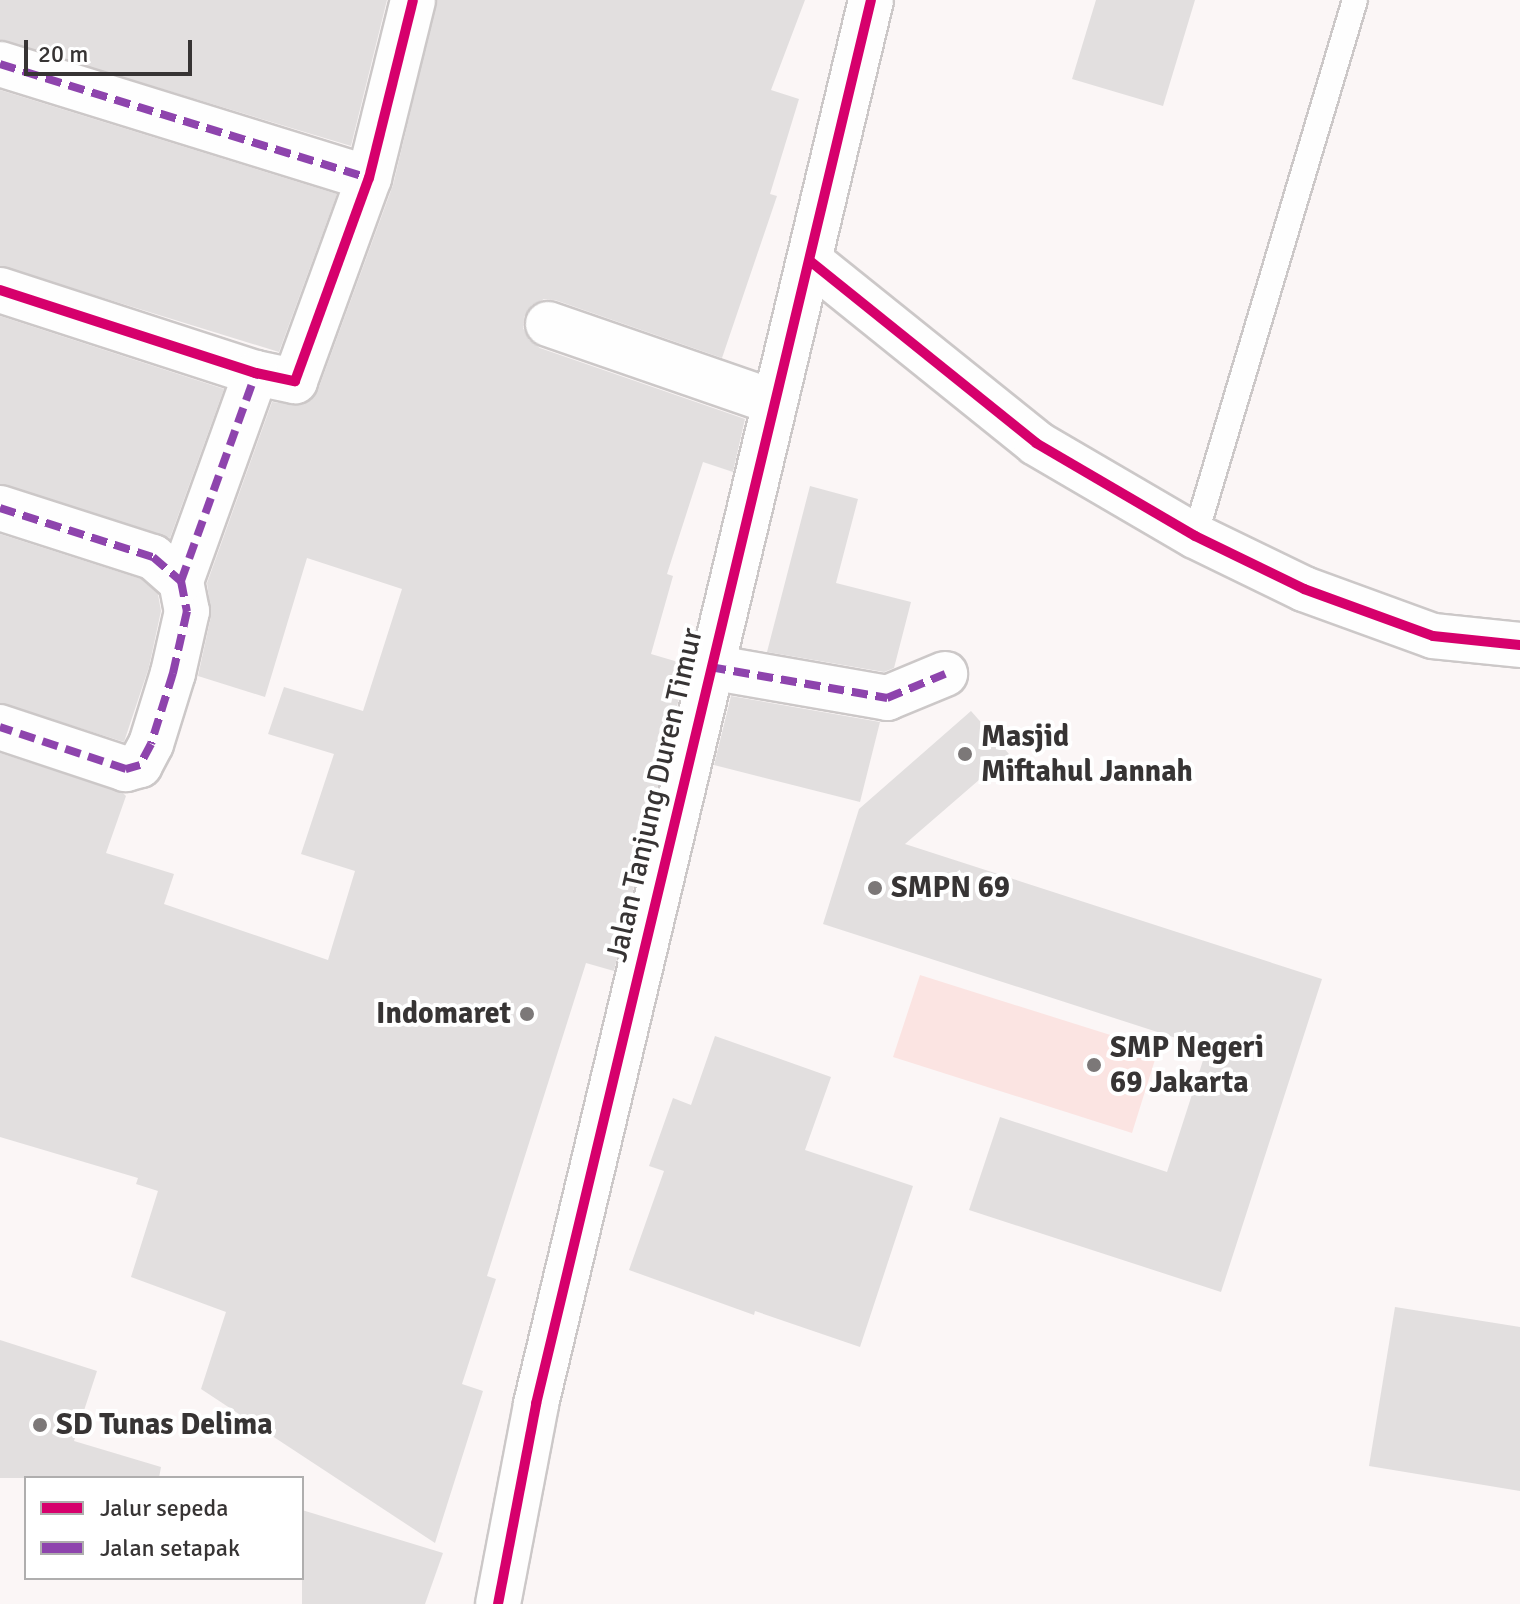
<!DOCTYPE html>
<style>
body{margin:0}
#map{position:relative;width:1520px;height:1604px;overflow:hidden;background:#fbf6f6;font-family:Signika,sans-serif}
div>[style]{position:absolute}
.green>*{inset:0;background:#fbe4e2}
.building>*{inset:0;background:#e2dfdf}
.roads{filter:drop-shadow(2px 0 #ccc8c8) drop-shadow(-2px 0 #ccc8c8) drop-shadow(0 2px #ccc8c8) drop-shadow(0 -2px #ccc8c8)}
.lane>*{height:24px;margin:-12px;padding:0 12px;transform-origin:12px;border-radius:12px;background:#fefefe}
.street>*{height:44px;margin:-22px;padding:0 22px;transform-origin:22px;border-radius:22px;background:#fefefe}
.quiet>*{height:8px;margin-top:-4px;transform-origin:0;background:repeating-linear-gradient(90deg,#8e44ad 0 16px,transparent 0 24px)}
.cycleway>*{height:10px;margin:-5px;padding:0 5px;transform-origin:5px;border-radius:5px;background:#d6006c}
.dots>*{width:22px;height:22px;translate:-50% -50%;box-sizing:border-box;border:4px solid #fff;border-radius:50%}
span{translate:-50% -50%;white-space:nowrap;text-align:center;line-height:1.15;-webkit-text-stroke:8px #fff;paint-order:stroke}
.poi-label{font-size:30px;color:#373434;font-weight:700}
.left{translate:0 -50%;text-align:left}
.right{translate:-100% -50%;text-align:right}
.street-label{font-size:30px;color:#373434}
.legend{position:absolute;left:24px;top:1476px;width:280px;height:104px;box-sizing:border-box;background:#fff;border:2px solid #afaeae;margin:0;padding:10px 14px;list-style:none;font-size:24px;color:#373434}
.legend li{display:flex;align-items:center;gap:16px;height:40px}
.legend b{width:40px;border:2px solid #afaeae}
.scale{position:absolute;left:24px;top:40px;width:168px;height:36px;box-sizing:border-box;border:4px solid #373434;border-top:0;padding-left:10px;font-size:24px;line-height:28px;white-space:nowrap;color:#373434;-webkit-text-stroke:6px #fff;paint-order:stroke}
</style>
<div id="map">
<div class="green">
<i style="clip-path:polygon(920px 975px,1158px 1050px,1132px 1133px,893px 1057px)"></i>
</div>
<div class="building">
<i style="clip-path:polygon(0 0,387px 0,351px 146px,0 40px)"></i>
<i style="clip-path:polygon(437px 0,805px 0,771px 90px,799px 99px,770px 194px,777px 196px,722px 358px,555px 300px,544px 299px,532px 305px,524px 317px,523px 328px,529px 340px,540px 348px,745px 419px,733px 472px,703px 462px,667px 574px,673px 576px,651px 654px,685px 664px,686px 669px,614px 971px,586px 963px,487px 1276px,496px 1279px,462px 1384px,483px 1391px,435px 1543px,201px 1389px,226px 1312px,131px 1277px,158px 1191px,136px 1184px,138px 1178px,0 1137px,0 753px,123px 793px,126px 796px,106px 853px,174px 874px,164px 904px,328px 960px,355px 871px,301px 854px,334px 754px,268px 734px,284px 687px,363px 711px,402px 589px,307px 558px,265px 697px,198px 676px,211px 616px,207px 583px,272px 402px,301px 405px,311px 400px,318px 390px,393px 185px)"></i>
<i style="clip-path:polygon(1096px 0,1195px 0,1163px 106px,1072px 79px)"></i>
<i style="clip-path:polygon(0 90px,337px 194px,279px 352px,0 266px)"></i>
<i style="clip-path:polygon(0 316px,224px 389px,170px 538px,0 484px)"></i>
<i style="clip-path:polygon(810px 486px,858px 499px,836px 583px,911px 602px,894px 668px,884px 672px,767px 652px)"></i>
<i style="clip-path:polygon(0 534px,141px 579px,158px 594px,161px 611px,149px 667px,124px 742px,0 703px)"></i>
<i style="clip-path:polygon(731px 696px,880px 722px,860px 802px,714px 765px)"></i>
<i style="clip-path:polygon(971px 711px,1009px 754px,905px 844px,1322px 979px,1221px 1292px,969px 1210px,1000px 1117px,1167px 1172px,1207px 1048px,823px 924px,859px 809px)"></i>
<i style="clip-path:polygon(715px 1036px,831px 1077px,805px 1150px,913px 1186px,860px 1347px,755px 1311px,754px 1315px,629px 1270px,664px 1171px,649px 1166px,673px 1098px,691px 1105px)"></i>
<i style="clip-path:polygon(1395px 1307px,1520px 1327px,1520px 1491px,1369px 1466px)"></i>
<i style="clip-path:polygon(0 1340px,97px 1371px,74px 1441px,161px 1467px,159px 1478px,0 1478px)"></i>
<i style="clip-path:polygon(302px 1510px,443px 1553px,425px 1604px,302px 1604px)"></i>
</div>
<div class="roads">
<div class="lane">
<i style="left:1195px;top:536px;width:559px;rotate:-73.38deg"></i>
</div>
<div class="street">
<i style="left:0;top:64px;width:386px;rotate:17.2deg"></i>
<i style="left:810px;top:261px;width:290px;rotate:38.8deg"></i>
<i style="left:1036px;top:443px;width:184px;rotate:30.3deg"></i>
<i style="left:1195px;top:536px;width:121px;rotate:25.9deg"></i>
<i style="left:1304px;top:589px;width:137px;rotate:20deg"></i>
<i style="left:1433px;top:636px;width:87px;rotate:5.9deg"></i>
<i style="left:0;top:290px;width:269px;rotate:18deg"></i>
<i style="left:256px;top:373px;width:40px;rotate:12deg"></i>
<i style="left:295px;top:381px;width:216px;rotate:-70deg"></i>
<i style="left:369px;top:178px;width:183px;rotate:-76.1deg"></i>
<i style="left:548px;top:324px;width:238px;rotate:19.1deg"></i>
<i style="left:0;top:508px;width:161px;rotate:17.8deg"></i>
<i style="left:153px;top:557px;width:37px;rotate:41deg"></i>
<i style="left:181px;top:581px;width:31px;rotate:79deg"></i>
<i style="left:187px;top:611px;width:64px;rotate:102.7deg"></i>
<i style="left:173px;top:673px;width:74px;rotate:107.2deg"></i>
<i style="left:151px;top:744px;width:24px;rotate:118deg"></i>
<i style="left:140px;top:765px;width:15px;rotate:164deg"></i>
<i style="left:126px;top:769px;width:133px;rotate:-161.6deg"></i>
<i style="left:181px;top:581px;width:221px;rotate:-70.2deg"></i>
<i style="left:710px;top:667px;width:180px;rotate:9.9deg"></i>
<i style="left:887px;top:698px;width:63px;rotate:-22.5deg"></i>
<i style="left:498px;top:1604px;width:204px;rotate:-79.2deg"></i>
<i style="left:536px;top:1404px;width:1443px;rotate:-76.58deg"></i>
</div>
</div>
<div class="quiet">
<i style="left:0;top:64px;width:386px;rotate:17.2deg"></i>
<i style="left:0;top:508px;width:161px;rotate:17.8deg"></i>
<i style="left:153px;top:557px;width:37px;rotate:41deg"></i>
<i style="left:181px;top:581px;width:31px;rotate:79deg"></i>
<i style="left:187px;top:611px;width:64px;rotate:102.7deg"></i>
<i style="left:173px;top:673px;width:74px;rotate:107.2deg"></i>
<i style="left:151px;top:744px;width:24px;rotate:118deg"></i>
<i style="left:140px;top:765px;width:15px;rotate:164deg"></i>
<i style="left:126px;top:769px;width:133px;rotate:-161.6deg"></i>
<i style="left:181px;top:581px;width:221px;rotate:-70.2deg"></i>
<i style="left:710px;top:667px;width:180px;rotate:9.9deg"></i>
<i style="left:887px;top:698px;width:63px;rotate:-22.5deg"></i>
</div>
<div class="cycleway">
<i style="left:810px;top:261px;width:290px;rotate:38.8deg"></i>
<i style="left:1036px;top:443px;width:184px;rotate:30.3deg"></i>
<i style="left:1195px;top:536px;width:121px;rotate:25.9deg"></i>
<i style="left:1304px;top:589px;width:137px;rotate:20deg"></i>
<i style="left:1433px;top:636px;width:87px;rotate:5.9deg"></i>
<i style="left:0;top:290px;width:269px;rotate:18deg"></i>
<i style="left:256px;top:373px;width:40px;rotate:12deg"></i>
<i style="left:295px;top:381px;width:216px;rotate:-70deg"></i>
<i style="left:369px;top:178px;width:183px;rotate:-76.1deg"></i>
<i style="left:498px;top:1604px;width:204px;rotate:-79.2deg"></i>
<i style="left:536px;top:1404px;width:1443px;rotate:-76.58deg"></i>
</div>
<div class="dots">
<i style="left:965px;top:754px;background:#7c7878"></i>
<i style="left:875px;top:888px;background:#7c7878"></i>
<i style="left:527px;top:1014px;background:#7c7878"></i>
<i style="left:1094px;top:1065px;background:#7c7878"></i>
<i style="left:40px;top:1425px;background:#7c7878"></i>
</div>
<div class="poi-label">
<span class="left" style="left:981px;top:754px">Masjid<br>Miftahul Jannah</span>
<span class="left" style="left:891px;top:888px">SMPN 69</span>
<span class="right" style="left:511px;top:1014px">Indomaret</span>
<span class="left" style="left:1110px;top:1065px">SMP Negeri<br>69 Jakarta</span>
<span class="left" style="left:56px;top:1425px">SD Tunas Delima</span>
</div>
<div class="street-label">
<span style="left:655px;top:795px;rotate:-77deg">Jalan Tanjung Duren Timur</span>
</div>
<ul class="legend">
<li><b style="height:10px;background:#d6006c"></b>Jalur sepeda</li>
<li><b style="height:10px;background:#8e44ad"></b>Jalan setapak</li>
</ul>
<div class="scale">20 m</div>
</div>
